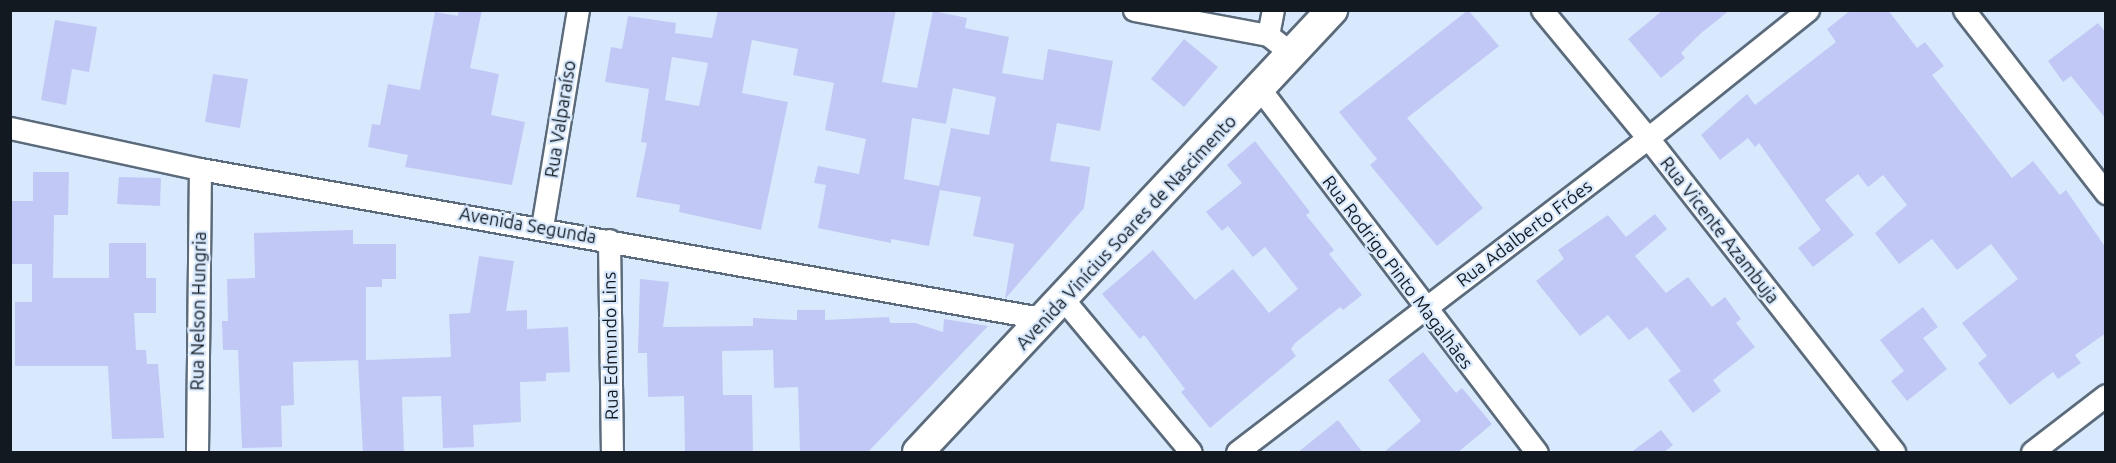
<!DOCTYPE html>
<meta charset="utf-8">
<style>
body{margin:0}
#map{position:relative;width:2116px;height:463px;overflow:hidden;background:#d8e9fd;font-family:Ubuntu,sans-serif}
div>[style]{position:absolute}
.building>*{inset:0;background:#c1c8f6}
.roads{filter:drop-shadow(2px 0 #5b6b7c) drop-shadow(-2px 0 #5b6b7c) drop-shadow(0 2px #5b6b7c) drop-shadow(0 -2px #5b6b7c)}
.street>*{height:21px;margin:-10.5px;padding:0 10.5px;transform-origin:10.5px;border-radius:10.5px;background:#fff}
.secondary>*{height:30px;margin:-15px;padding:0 15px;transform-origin:15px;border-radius:15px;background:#fff}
span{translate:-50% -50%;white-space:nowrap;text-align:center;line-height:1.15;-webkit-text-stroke:4.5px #d8e9fd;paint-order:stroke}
.street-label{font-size:18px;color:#131920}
.frame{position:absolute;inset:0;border:12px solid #131920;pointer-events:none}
</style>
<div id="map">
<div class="building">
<i style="clip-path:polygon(459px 10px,482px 10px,470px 68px,499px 74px,491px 115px,525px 122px,512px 185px,405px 167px,408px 155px,368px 147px,372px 124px,380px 125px,388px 84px,420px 90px,435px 12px,458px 16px)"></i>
<i style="clip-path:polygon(evenodd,718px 10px,896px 10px,882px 82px,917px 88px,933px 11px,967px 18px,965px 28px,1009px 37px,1002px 73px,1043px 80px,1048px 49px,1113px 61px,1100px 131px,1057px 123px,1050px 161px,1090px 167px,1084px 208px,1005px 299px,1014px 244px,973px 236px,981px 197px,940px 190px,929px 246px,891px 239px,891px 243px,818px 228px,826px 185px,814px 183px,818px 166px,859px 174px,866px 139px,825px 130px,834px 83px,793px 75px,798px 49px,752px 40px,742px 93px,788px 102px,761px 230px,679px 212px,680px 205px,636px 197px,647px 143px,641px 142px,649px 89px,605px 82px,611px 47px,622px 49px,628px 16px,676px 23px,675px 33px,712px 38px,718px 10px,672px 57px,708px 63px,699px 106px,665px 100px,672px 57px,718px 10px,953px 88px,996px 97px,989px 135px,951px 128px,939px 186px,904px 179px,912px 118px,946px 124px,953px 88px)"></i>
<i style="clip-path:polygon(1468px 10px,1499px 46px,1407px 118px,1483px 208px,1437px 246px,1370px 165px,1377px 159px,1339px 112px)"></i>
<i style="clip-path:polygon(1663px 10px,1730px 10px,1700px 34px,1681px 53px,1685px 58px,1661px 78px,1628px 39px)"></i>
<i style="clip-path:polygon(1851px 10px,1888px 10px,1917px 48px,1925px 42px,1944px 66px,1932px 75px,2012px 178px,2033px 161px,2060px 195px,2066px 190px,2106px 248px,2106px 333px,2075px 355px,2081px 363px,2058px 379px,2053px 372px,2010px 405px,1978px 363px,1987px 356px,1962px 323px,2018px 279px,1991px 244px,1957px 270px,1932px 239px,1899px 264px,1875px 233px,1907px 205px,1883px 175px,1868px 187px,1858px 174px,1825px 200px,1854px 235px,1813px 267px,1798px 248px,1821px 230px,1759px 143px,1755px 147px,1748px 138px,1720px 160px,1701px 135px,1747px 94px,1755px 105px,1836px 42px,1827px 29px)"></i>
<i style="clip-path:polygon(55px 20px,97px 27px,89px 72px,72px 69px,66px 105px,41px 100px)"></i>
<i style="clip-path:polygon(2098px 23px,2106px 33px,2106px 119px,2071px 76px,2063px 82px,2048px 61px)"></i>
<i style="clip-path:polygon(1184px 39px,1218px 67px,1184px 107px,1151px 79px)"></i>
<i style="clip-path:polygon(213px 74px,248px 79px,240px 128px,205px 122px)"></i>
<i style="clip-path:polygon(1255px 141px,1310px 212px,1306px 215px,1334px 250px,1329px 254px,1362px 295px,1343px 310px,1340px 307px,1295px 343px,1291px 349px,1296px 356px,1210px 428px,1181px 392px,1185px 389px,1144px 335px,1140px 339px,1102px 294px,1153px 250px,1195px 300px,1233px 269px,1269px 313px,1298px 289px,1265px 247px,1253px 257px,1228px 226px,1222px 231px,1206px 212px,1242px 183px,1227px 165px)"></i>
<i style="clip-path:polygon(33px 172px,69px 172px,68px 215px,54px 215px,53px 278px,109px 278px,109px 243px,146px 243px,146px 278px,156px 278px,156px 313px,134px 313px,136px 350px,146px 350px,147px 364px,158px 364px,164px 438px,112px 439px,108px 366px,15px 366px,15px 302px,32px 302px,32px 264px,10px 264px,10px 201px,33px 201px)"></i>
<i style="clip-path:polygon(119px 177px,161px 178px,160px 206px,117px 204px)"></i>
<i style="clip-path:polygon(1655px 214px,1667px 229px,1635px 256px,1666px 293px,1688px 277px,1712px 307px,1725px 297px,1741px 319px,1736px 323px,1755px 347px,1713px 380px,1721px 391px,1693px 413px,1668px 380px,1681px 371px,1647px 327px,1629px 340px,1608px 315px,1580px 336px,1536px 281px,1564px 259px,1558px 250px,1608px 215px,1626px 237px)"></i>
<i style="clip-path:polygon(353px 230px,353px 244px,396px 244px,396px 279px,382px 279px,382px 287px,366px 287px,366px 360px,451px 357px,449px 314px,470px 313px,479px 256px,514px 261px,506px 311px,527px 310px,527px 329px,568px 327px,570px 372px,546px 373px,546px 381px,520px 382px,521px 422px,473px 425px,474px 447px,443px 448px,441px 396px,402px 397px,404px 453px,363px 453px,358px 360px,363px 360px,293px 362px,294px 405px,281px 406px,282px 447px,242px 448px,238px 350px,223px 350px,222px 321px,228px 321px,227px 279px,255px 278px,254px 233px)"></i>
<i style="clip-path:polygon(640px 279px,669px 282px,663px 327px,753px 326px,753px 318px,797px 320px,797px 310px,825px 310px,825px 320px,889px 317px,890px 323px,915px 323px,943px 332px,944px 319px,988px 326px,867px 453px,800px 453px,798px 387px,774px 388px,773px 350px,722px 351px,723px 395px,752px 395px,753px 453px,685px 453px,684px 396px,648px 397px,647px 353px,638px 353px)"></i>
<i style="clip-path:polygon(1923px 307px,1938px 327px,1923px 338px,1947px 369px,1907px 401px,1891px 381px,1904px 371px,1880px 340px)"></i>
<i style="clip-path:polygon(1423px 352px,1456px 393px,1462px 388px,1492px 424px,1457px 453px,1383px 453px,1421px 421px,1388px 380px)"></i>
<i style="clip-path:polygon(1338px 420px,1363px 453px,1297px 453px)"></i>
<i style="clip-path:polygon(1661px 430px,1673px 445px,1663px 453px,1630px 453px)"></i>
</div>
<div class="roads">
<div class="street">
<i style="left:1134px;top:10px;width:136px;rotate:10.6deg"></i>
<i style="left:1268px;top:35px;width:29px;rotate:38deg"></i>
<i style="left:1542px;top:10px;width:166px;rotate:50.4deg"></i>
<i style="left:1648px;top:138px;width:399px;rotate:51.9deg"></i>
<i style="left:1964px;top:10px;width:232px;rotate:52.2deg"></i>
<i style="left:1268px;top:35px;width:25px;rotate:-79deg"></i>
<i style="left:1260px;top:89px;width:457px;rotate:52.7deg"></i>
<i style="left:10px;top:128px;width:194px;rotate:12.2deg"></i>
<i style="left:200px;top:169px;width:859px;rotate:10.05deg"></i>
<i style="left:542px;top:227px;width:220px;rotate:-80.6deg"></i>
<i style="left:609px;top:240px;width:212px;rotate:89.2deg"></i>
<i style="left:1063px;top:299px;width:199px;rotate:50.1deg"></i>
<i style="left:197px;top:452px;width:283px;rotate:-89.4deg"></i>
<i style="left:1237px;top:452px;width:517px;rotate:-37.38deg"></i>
<i style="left:1648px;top:138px;width:205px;rotate:-38.7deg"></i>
<i style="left:2032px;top:452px;width:93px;rotate:-37.6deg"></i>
</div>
<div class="secondary">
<i style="left:918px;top:452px;width:606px;rotate:-46.87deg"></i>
</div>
</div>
<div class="street-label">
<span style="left:560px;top:119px;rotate:-81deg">Rua Valparaíso</span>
<span style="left:528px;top:225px;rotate:10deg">Avenida Segunda</span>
<span style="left:1720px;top:230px;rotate:52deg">Rua Vicente Azambuja</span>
<span style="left:1126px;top:232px;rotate:-47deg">Avenida Vinícius Soares de Nascimento</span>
<span style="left:1524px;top:233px;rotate:-37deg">Rua Adalberto Fróes</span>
<span style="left:1398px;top:272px;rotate:53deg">Rua Rodrigo Pinto Magalhães</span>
<span style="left:198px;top:311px;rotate:-89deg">Rua Nelson Hungria</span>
<span style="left:610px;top:346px;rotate:-91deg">Rua Edmundo Lins</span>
</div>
<div class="frame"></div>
</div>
